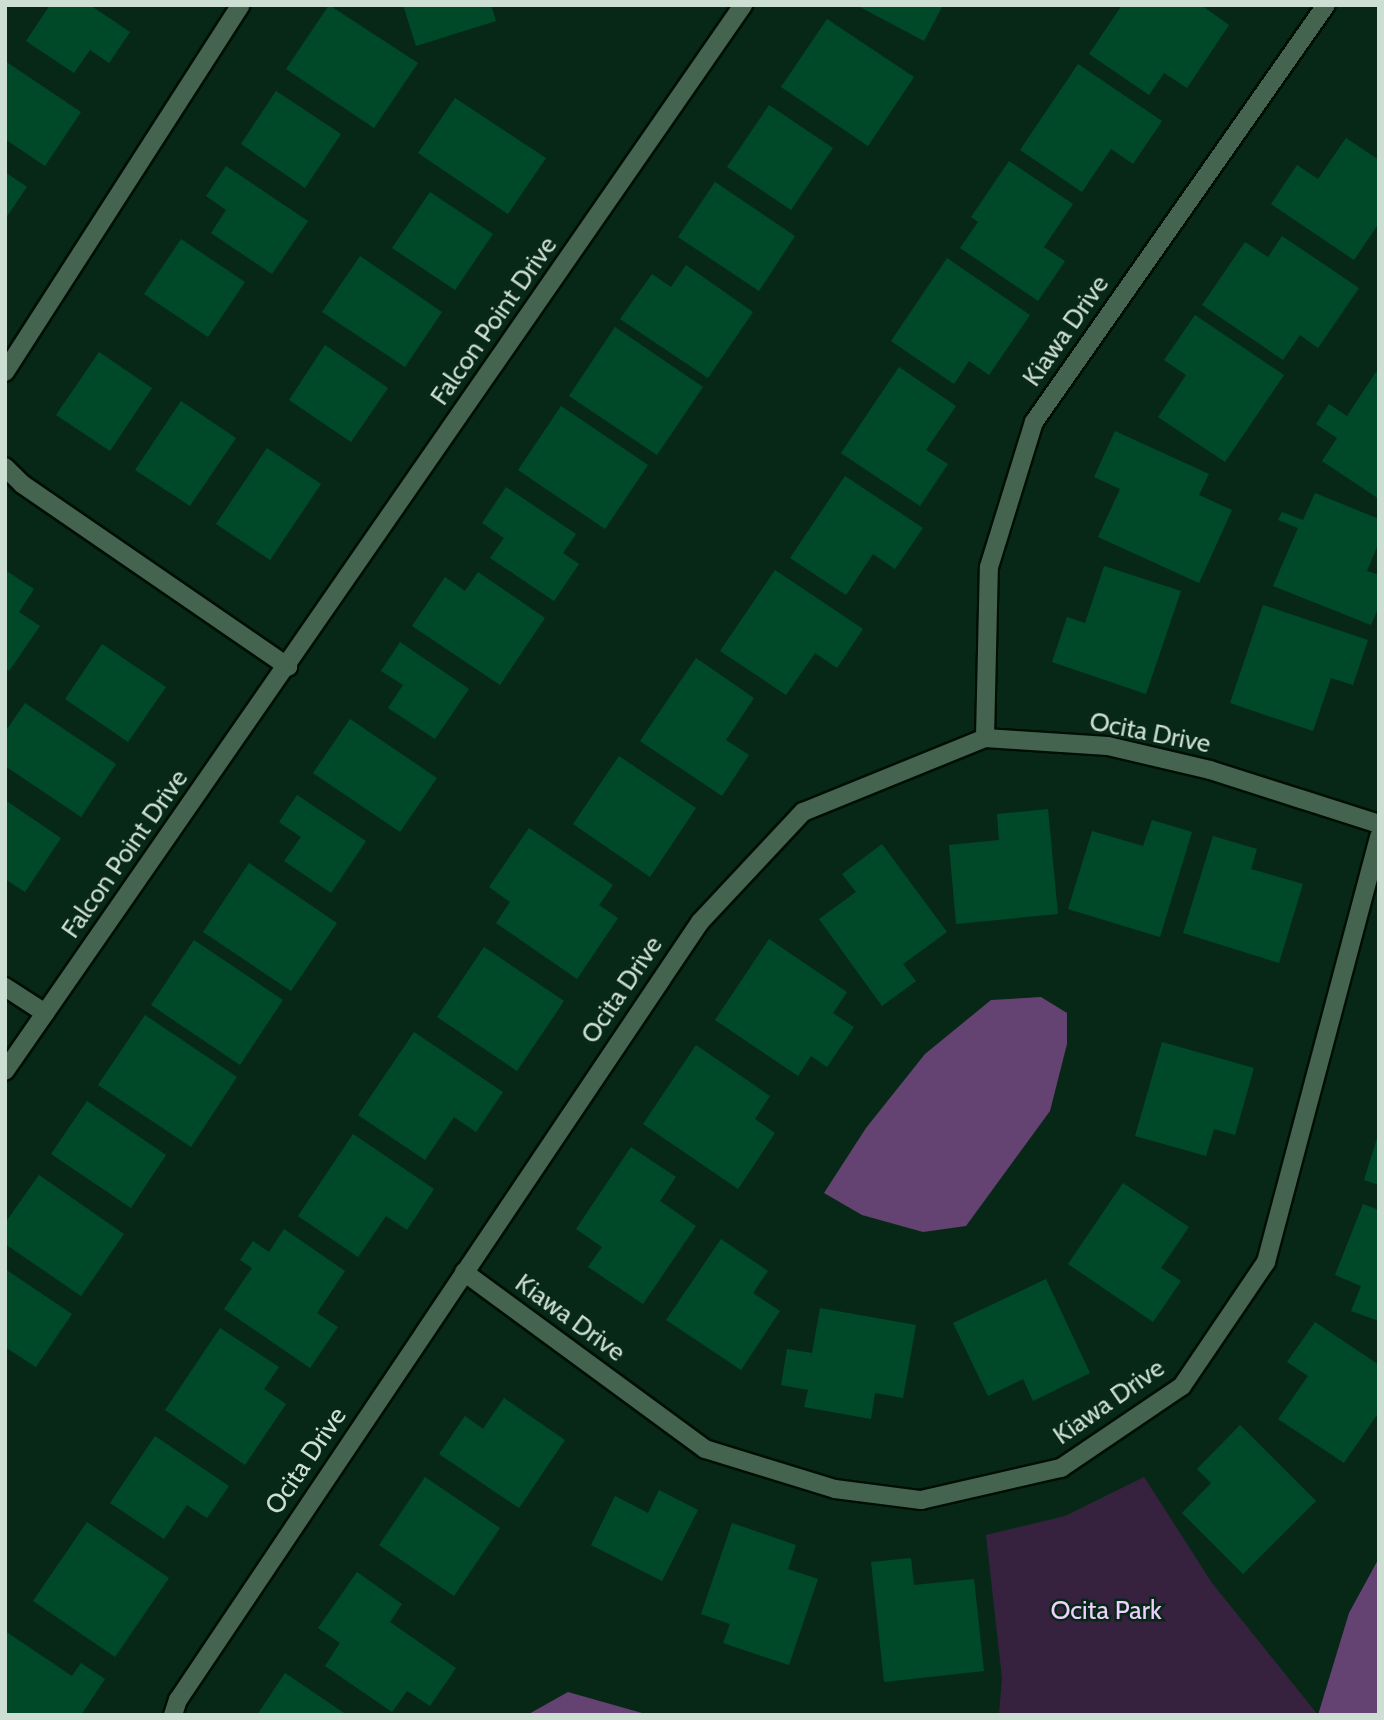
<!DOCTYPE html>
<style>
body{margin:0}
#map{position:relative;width:1384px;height:1720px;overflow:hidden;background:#082817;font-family:Cabin,sans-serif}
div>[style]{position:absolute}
.green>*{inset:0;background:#36223f}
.water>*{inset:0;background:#644272}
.building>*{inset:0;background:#004928}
.roads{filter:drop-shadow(2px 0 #000f05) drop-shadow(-2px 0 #000f05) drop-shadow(0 2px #000f05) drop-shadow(0 -2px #000f05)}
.minor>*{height:18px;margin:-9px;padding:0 9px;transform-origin:9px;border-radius:9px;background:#456450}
span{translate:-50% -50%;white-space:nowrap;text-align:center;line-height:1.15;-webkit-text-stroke:5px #082817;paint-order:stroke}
.street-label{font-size:26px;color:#cddfd3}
.park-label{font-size:26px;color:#efd0fe}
.frame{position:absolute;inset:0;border:7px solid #cddfd3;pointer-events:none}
</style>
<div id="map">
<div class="green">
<i style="clip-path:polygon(1144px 1477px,1212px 1583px,1318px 1715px,999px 1715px,1002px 1678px,986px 1535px,1065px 1516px)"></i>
</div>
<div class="water">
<i style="clip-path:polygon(1041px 997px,1067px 1013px,1067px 1044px,1050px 1111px,966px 1226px,923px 1232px,862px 1215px,824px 1193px,866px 1128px,925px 1054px,991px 1000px)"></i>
<i style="clip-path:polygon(1379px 1558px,1379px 1715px,1318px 1715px,1349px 1613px)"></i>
<i style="clip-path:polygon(568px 1692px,649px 1715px,527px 1715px)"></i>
</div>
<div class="building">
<i style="clip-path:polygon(50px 5px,90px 5px,130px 32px,109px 63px,90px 50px,74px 73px,26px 41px)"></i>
<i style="clip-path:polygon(329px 5px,418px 63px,374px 128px,286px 69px)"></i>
<i style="clip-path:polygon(403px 5px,491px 5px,496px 21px,416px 46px)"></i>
<i style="clip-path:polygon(856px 5px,943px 5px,924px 41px)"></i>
<i style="clip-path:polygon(1122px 5px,1201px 5px,1229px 25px,1187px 88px,1164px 73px,1149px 95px,1089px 54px)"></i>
<i style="clip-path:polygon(827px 19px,914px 77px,868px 146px,781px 87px)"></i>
<i style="clip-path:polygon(5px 61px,81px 112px,45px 166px,5px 139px)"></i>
<i style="clip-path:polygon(1078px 64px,1162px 121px,1133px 164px,1111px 149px,1082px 192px,1020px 150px)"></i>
<i style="clip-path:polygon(276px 91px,341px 134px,305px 188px,241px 144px)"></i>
<i style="clip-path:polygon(455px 98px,546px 158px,508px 214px,418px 153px)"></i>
<i style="clip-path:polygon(769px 105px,833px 148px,791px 210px,727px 167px)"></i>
<i style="clip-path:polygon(1346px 138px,1379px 160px,1379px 223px,1354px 260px,1271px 204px,1297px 165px,1318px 179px)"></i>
<i style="clip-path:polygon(1009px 161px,1073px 204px,1044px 247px,1065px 261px,1038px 301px,960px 248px,978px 222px,971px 217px)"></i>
<i style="clip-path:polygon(226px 166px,308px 221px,272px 274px,211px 233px,226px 210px,206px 196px)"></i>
<i style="clip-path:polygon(5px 172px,27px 187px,5px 219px)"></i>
<i style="clip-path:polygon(715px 182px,795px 236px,759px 291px,678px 237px)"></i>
<i style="clip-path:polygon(430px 192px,493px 234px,455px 290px,392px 248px)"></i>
<i style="clip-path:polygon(1282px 236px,1359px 288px,1318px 348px,1300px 335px,1283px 360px,1202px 305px,1245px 242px,1268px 257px)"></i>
<i style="clip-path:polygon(181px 239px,245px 282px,208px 337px,144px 294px)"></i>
<i style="clip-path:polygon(360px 256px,442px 312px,405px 367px,322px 312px)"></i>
<i style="clip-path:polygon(947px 258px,1030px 315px,989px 375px,969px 361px,954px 384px,891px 341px)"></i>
<i style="clip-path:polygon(686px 265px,753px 312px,708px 378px,620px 319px,652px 274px,671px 287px)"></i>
<i style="clip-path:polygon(1195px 315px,1284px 375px,1225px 462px,1158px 417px,1186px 375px,1164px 360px)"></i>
<i style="clip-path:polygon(615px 327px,703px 387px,657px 455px,569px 396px)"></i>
<i style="clip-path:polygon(325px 345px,388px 388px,351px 442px,289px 400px)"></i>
<i style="clip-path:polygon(99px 352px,152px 388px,110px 451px,56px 415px)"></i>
<i style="clip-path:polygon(899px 367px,956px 406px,926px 450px,948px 464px,920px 506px,841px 453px)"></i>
<i style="clip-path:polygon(1376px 372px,1379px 374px,1379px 499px,1322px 461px,1337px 438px,1316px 424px,1329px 404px,1347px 416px)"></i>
<i style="clip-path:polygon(181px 401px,236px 438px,190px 506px,135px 470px)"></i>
<i style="clip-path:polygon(561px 406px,648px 465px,605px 529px,518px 470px)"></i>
<i style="clip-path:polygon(1115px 431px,1209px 474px,1199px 495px,1232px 510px,1199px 583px,1098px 537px,1120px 489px,1094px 477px)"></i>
<i style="clip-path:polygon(267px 448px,321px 484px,270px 560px,216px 524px)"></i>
<i style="clip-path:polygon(845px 476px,923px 528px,895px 569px,873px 554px,846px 595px,790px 558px)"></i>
<i style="clip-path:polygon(506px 487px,576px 534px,563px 553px,579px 564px,554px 601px,490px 558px,504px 538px,482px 523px)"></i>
<i style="clip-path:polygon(1315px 493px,1379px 519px,1379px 542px,1367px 571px,1379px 575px,1379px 606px,1371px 625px,1273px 586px,1298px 528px,1278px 520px,1282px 512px,1303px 520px)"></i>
<i style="clip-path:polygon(1104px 566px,1181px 591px,1146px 694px,1052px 662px,1067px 617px,1085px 623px)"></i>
<i style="clip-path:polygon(5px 570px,34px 589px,19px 612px,40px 626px,9px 671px,5px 668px)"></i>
<i style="clip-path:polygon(775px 570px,863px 629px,837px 668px,815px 653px,786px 695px,720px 651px)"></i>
<i style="clip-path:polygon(478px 572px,545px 618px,500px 685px,412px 626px,445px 577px,465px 591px)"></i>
<i style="clip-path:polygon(1263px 605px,1368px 640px,1353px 685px,1331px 678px,1313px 731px,1230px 703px)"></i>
<i style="clip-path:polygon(400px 642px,469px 689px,435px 739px,388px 708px,403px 685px,381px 671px)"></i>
<i style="clip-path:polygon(102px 644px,166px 687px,128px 742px,65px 699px)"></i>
<i style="clip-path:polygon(696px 658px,754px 698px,726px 740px,749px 755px,722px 796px,640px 741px)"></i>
<i style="clip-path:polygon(25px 703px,116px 764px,81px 817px,5px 766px,5px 732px)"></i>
<i style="clip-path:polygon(350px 719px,437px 778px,400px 832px,313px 773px)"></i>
<i style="clip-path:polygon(619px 756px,696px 808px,650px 877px,573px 824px)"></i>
<i style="clip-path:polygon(297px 795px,366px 841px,331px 893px,284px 861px,301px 837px,279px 822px)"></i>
<i style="clip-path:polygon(5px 800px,61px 838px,25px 892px,5px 879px)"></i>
<i style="clip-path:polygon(1048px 809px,1058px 914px,956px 924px,949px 845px,999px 840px,997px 814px)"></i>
<i style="clip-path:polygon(1152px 820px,1192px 832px,1160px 937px,1068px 909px,1092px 831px,1143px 846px)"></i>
<i style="clip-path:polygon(529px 828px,613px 885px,599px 905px,618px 918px,577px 979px,496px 923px,510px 902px,489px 887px)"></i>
<i style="clip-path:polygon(1213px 836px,1257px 849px,1251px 869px,1303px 884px,1279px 963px,1183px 933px)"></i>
<i style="clip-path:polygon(882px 844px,947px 932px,903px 964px,916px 981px,882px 1006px,819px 919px,856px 892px,842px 874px)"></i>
<i style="clip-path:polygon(249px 863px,337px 923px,291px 991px,203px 932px)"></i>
<i style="clip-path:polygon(769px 939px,847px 992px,833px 1013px,854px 1027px,827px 1067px,811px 1056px,798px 1076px,715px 1020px)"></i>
<i style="clip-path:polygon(194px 940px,283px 1000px,240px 1065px,151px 1005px)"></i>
<i style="clip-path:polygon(484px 947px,564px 1001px,517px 1071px,437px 1017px)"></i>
<i style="clip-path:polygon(145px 1015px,237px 1077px,191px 1147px,98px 1085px)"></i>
<i style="clip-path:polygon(414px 1032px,503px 1092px,476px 1132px,454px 1117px,425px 1160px,358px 1115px)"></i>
<i style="clip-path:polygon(1162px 1042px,1254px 1068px,1235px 1135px,1214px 1129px,1206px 1156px,1135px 1136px)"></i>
<i style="clip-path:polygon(696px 1045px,770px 1096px,755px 1119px,775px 1133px,738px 1189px,643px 1124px)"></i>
<i style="clip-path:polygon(87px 1101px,166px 1155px,131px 1208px,51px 1154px)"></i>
<i style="clip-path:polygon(1379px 1132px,1379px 1185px,1364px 1180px)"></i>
<i style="clip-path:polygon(353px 1134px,434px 1189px,407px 1230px,386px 1216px,358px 1257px,298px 1216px)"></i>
<i style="clip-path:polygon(631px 1147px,676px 1177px,660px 1201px,696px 1226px,643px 1304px,588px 1267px,602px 1247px,576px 1229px)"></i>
<i style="clip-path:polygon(39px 1175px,124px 1234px,81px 1296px,5px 1244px,5px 1223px)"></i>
<i style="clip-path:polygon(1123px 1183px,1189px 1227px,1161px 1268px,1181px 1281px,1153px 1322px,1068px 1264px)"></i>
<i style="clip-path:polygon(1363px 1204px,1379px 1210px,1379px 1321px,1351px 1311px,1361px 1286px,1335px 1275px)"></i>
<i style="clip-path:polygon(284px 1229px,345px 1271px,317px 1313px,338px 1327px,310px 1368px,224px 1309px,252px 1268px,240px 1260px,253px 1241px,269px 1252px)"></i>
<i style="clip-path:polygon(721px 1239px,768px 1271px,753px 1293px,780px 1311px,741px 1370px,666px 1320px)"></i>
<i style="clip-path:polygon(5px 1269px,72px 1314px,36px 1367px,5px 1347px)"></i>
<i style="clip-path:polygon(1046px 1279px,1090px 1373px,1033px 1401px,1023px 1379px,988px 1396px,953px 1323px)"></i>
<i style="clip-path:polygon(820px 1308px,916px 1325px,903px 1398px,875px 1393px,871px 1419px,804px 1407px,808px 1390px,781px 1385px,787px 1349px,812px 1353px)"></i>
<i style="clip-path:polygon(1315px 1322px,1379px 1365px,1379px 1412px,1344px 1463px,1278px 1419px,1308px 1376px,1287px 1362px)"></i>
<i style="clip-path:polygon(220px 1328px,279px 1367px,264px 1389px,286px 1404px,245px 1465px,165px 1410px)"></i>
<i style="clip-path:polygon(504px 1398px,565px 1440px,519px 1508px,439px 1454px,465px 1416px,483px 1429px)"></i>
<i style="clip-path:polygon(1240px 1425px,1316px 1501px,1243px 1574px,1182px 1513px,1211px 1483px,1197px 1469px)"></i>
<i style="clip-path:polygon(155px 1436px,229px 1486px,207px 1518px,187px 1505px,164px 1539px,110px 1503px)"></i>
<i style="clip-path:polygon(425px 1477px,500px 1528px,454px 1596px,379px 1545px)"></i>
<i style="clip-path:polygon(659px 1490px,698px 1510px,662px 1581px,591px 1545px,615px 1496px,648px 1513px)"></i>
<i style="clip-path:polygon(87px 1522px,169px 1578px,115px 1657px,33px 1601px)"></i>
<i style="clip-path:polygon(732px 1523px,796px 1545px,788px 1569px,818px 1579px,789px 1665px,723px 1643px,730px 1624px,701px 1614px)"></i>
<i style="clip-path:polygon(911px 1558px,914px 1585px,974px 1579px,984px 1671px,884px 1682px,871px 1562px)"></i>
<i style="clip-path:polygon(357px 1572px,402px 1604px,390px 1622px,456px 1668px,430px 1706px,407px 1691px,392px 1712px,325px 1666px,340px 1643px,318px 1628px)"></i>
<i style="clip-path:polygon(5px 1631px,72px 1676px,81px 1663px,105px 1679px,81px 1715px,5px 1715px)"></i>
<i style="clip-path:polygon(285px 1673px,347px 1715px,257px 1715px)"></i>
</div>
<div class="roads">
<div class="minor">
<i style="left:5px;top:372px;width:436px;rotate:-57.3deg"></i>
<i style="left:5px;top:467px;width:24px;rotate:45deg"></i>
<i style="left:22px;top:484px;width:323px;rotate:34.5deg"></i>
<i style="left:985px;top:738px;width:171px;rotate:-88.7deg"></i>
<i style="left:989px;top:567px;width:152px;rotate:-72.8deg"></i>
<i style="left:1034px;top:422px;width:509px;rotate:-55deg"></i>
<i style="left:5px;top:987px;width:48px;rotate:33deg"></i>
<i style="left:5px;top:1071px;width:1297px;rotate:-55.3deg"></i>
<i style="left:464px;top:1272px;width:299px;rotate:36.3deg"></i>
<i style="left:705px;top:1449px;width:136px;rotate:17.1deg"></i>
<i style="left:835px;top:1489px;width:87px;rotate:7.3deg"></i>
<i style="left:921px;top:1500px;width:144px;rotate:-12.9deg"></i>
<i style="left:1061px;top:1468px;width:146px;rotate:-34.1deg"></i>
<i style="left:1182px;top:1386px;width:150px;rotate:-55.9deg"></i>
<i style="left:1266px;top:1262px;width:441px;rotate:-75.1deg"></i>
<i style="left:173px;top:1715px;width:16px;rotate:-72deg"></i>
<i style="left:178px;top:1700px;width:937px;rotate:-56.14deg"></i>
<i style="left:700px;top:922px;width:151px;rotate:-46.9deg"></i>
<i style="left:803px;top:812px;width:196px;rotate:-22.1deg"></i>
<i style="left:985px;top:738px;width:123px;rotate:3.7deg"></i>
<i style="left:1108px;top:746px;width:105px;rotate:13.2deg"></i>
<i style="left:1210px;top:770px;width:177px;rotate:17.7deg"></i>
</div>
</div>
<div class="street-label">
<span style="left:494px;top:321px;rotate:-55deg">Falcon Point Drive</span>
<span style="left:1066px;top:331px;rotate:-55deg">Kiawa Drive</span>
<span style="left:1150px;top:733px;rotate:11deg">Ocita Drive</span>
<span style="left:125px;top:854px;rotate:-55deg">Falcon Point Drive</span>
<span style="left:622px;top:990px;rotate:-56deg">Ocita Drive</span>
<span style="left:570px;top:1318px;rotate:36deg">Kiawa Drive</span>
<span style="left:1109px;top:1402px;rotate:-35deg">Kiawa Drive</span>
<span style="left:306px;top:1461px;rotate:-56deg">Ocita Drive</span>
</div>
<div class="park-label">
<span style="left:1106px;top:1611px">Ocita Park</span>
</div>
<div class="frame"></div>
</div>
